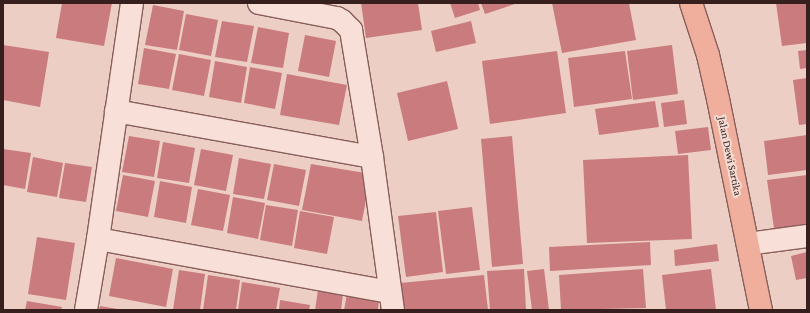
<!DOCTYPE html>
<style>
body{margin:0}
#map{position:relative;width:810px;height:313px;overflow:hidden;background:#edcec4;font-family:"Crimson Pro",serif}
div>[style]{position:absolute}
.building>*{inset:0;background:#ca7b7e}
.roads{filter:drop-shadow(1px 0 #875e5b) drop-shadow(-1px 0 #875e5b) drop-shadow(0 1px #875e5b) drop-shadow(0 -1px #875e5b)}
.minor>*{height:22px;margin:-11px;padding:0 11px;transform-origin:11px;border-radius:11px;background:#f8dfd7}
.major>*{height:22px;margin:-11px;padding:0 11px;transform-origin:11px;border-radius:11px;background:#efaf9c}
span{translate:-50% -50%;white-space:nowrap;text-align:center;line-height:1.15;-webkit-text-stroke:4px #f4dbd3;paint-order:stroke}
.street-label{font-size:11px;color:#371f1e}
.frame{position:absolute;inset:0;border:4px solid #371f1e;pointer-events:none}
</style>
<div id="map">
<div class="building">
<i style="clip-path:polygon(62px 3px,112px 3px,104px 46px,56px 38px)"></i>
<i style="clip-path:polygon(361px 3px,418px 3px,422px 30px,366px 38px)"></i>
<i style="clip-path:polygon(450px 3px,478px 3px,480px 10px,455px 18px)"></i>
<i style="clip-path:polygon(481px 3px,518px 3px,485px 14px)"></i>
<i style="clip-path:polygon(552px 3px,629px 3px,636px 40px,562px 53px)"></i>
<i style="clip-path:polygon(776px 3px,807px 3px,807px 43px,782px 46px)"></i>
<i style="clip-path:polygon(153px 5px,184px 11px,177px 50px,145px 45px)"></i>
<i style="clip-path:polygon(186px 14px,218px 20px,211px 56px,179px 50px)"></i>
<i style="clip-path:polygon(222px 21px,254px 26px,247px 62px,215px 57px)"></i>
<i style="clip-path:polygon(471px 21px,476px 43px,436px 52px,431px 31px)"></i>
<i style="clip-path:polygon(258px 27px,289px 33px,283px 68px,251px 63px)"></i>
<i style="clip-path:polygon(305px 35px,336px 41px,329px 77px,298px 71px)"></i>
<i style="clip-path:polygon(3px 45px,49px 52px,40px 107px,3px 100px)"></i>
<i style="clip-path:polygon(672px 45px,678px 94px,633px 100px,627px 51px)"></i>
<i style="clip-path:polygon(144px 48px,176px 54px,169px 89px,138px 84px)"></i>
<i style="clip-path:polygon(807px 50px,807px 68px,800px 69px,798px 51px)"></i>
<i style="clip-path:polygon(557px 51px,566px 113px,490px 124px,482px 61px)"></i>
<i style="clip-path:polygon(625px 51px,632px 99px,574px 107px,568px 58px)"></i>
<i style="clip-path:polygon(179px 54px,211px 60px,204px 96px,172px 90px)"></i>
<i style="clip-path:polygon(215px 61px,247px 67px,241px 103px,209px 97px)"></i>
<i style="clip-path:polygon(250px 67px,282px 73px,275px 109px,244px 103px)"></i>
<i style="clip-path:polygon(287px 74px,347px 85px,339px 125px,280px 115px)"></i>
<i style="clip-path:polygon(807px 78px,807px 124px,799px 125px,793px 80px)"></i>
<i style="clip-path:polygon(447px 81px,458px 129px,408px 141px,397px 93px)"></i>
<i style="clip-path:polygon(684px 100px,687px 124px,664px 127px,661px 103px)"></i>
<i style="clip-path:polygon(655px 101px,659px 127px,599px 135px,595px 109px)"></i>
<i style="clip-path:polygon(708px 127px,711px 150px,678px 154px,675px 131px)"></i>
<i style="clip-path:polygon(807px 135px,807px 170px,768px 175px,764px 141px)"></i>
<i style="clip-path:polygon(129px 136px,160px 141px,154px 177px,122px 172px)"></i>
<i style="clip-path:polygon(512px 136px,523px 264px,492px 267px,481px 139px)"></i>
<i style="clip-path:polygon(163px 142px,195px 148px,189px 183px,157px 178px)"></i>
<i style="clip-path:polygon(3px 149px,31px 153px,25px 189px,3px 185px)"></i>
<i style="clip-path:polygon(201px 149px,233px 155px,226px 191px,194px 185px)"></i>
<i style="clip-path:polygon(688px 155px,692px 239px,587px 243px,583px 160px)"></i>
<i style="clip-path:polygon(33px 157px,63px 163px,57px 197px,27px 192px)"></i>
<i style="clip-path:polygon(239px 158px,271px 164px,264px 199px,233px 194px)"></i>
<i style="clip-path:polygon(65px 163px,92px 167px,86px 202px,59px 198px)"></i>
<i style="clip-path:polygon(274px 164px,306px 170px,299px 206px,267px 200px)"></i>
<i style="clip-path:polygon(311px 164px,371px 174px,362px 221px,302px 210px)"></i>
<i style="clip-path:polygon(123px 175px,155px 181px,148px 217px,116px 211px)"></i>
<i style="clip-path:polygon(807px 175px,807px 231px,775px 235px,767px 180px)"></i>
<i style="clip-path:polygon(160px 181px,192px 187px,186px 223px,154px 217px)"></i>
<i style="clip-path:polygon(198px 189px,230px 195px,223px 231px,191px 225px)"></i>
<i style="clip-path:polygon(233px 197px,265px 203px,258px 239px,227px 233px)"></i>
<i style="clip-path:polygon(266px 205px,298px 210px,292px 246px,260px 240px)"></i>
<i style="clip-path:polygon(472px 207px,480px 270px,446px 274px,438px 211px)"></i>
<i style="clip-path:polygon(300px 211px,334px 217px,327px 254px,294px 248px)"></i>
<i style="clip-path:polygon(436px 212px,443px 272px,406px 277px,398px 216px)"></i>
<i style="clip-path:polygon(37px 237px,75px 243px,66px 300px,28px 294px)"></i>
<i style="clip-path:polygon(650px 242px,651px 265px,550px 271px,549px 247px)"></i>
<i style="clip-path:polygon(717px 244px,719px 261px,675px 266px,674px 250px)"></i>
<i style="clip-path:polygon(807px 252px,807px 278px,796px 280px,791px 256px)"></i>
<i style="clip-path:polygon(116px 258px,173px 269px,166px 307px,109px 296px)"></i>
<i style="clip-path:polygon(524px 269px,526px 310px,490px 310px,487px 271px)"></i>
<i style="clip-path:polygon(544px 269px,549px 310px,532px 310px,527px 271px)"></i>
<i style="clip-path:polygon(643px 269px,646px 308px,561px 310px,559px 275px)"></i>
<i style="clip-path:polygon(711px 269px,716px 310px,666px 310px,662px 275px)"></i>
<i style="clip-path:polygon(179px 270px,205px 274px,200px 310px,173px 310px)"></i>
<i style="clip-path:polygon(208px 275px,240px 280px,236px 310px,203px 310px)"></i>
<i style="clip-path:polygon(484px 275px,488px 310px,403px 310px,400px 283px)"></i>
<i style="clip-path:polygon(242px 282px,280px 288px,276px 310px,238px 310px)"></i>
<i style="clip-path:polygon(318px 290px,343px 294px,341px 310px,315px 310px)"></i>
<i style="clip-path:polygon(347px 294px,379px 299px,378px 310px,344px 310px)"></i>
<i style="clip-path:polygon(280px 300px,310px 305px,309px 310px,279px 310px)"></i>
<i style="clip-path:polygon(27px 301px,62px 307px,61px 310px,25px 310px)"></i>
<i style="clip-path:polygon(100px 306px,118px 309px,118px 310px,99px 310px)"></i>
</div>
<div class="roads">
<div class="minor">
<i style="left:259px;top:3px;width:79px;rotate:10.9deg"></i>
<i style="left:337px;top:18px;width:6px;rotate:31deg"></i>
<i style="left:342px;top:21px;width:13px;rotate:45deg"></i>
<i style="left:351px;top:30px;width:129px;rotate:80.6deg"></i>
<i style="left:372px;top:157px;width:154px;rotate:82.2deg"></i>
<i style="left:116px;top:111px;width:260px;rotate:10.2deg"></i>
<i style="left:98px;top:239px;width:297px;rotate:10.3deg"></i>
<i style="left:748px;top:244px;width:60px;rotate:-7.7deg"></i>
<i style="left:86px;top:310px;width:72px;rotate:-80.4deg"></i>
<i style="left:98px;top:239px;width:238px;rotate:-81.8deg"></i>
</div>
<div class="major">
<i style="left:691px;top:3px;width:55px;rotate:71.9deg"></i>
<i style="left:708px;top:55px;width:45px;rotate:77.2deg"></i>
<i style="left:718px;top:99px;width:215px;rotate:78.5deg"></i>
</div>
</div>
<div class="street-label">
<span style="left:730px;top:156px;rotate:78deg">Jalan Dewi Sartika</span>
</div>
<div class="frame"></div>
</div>
